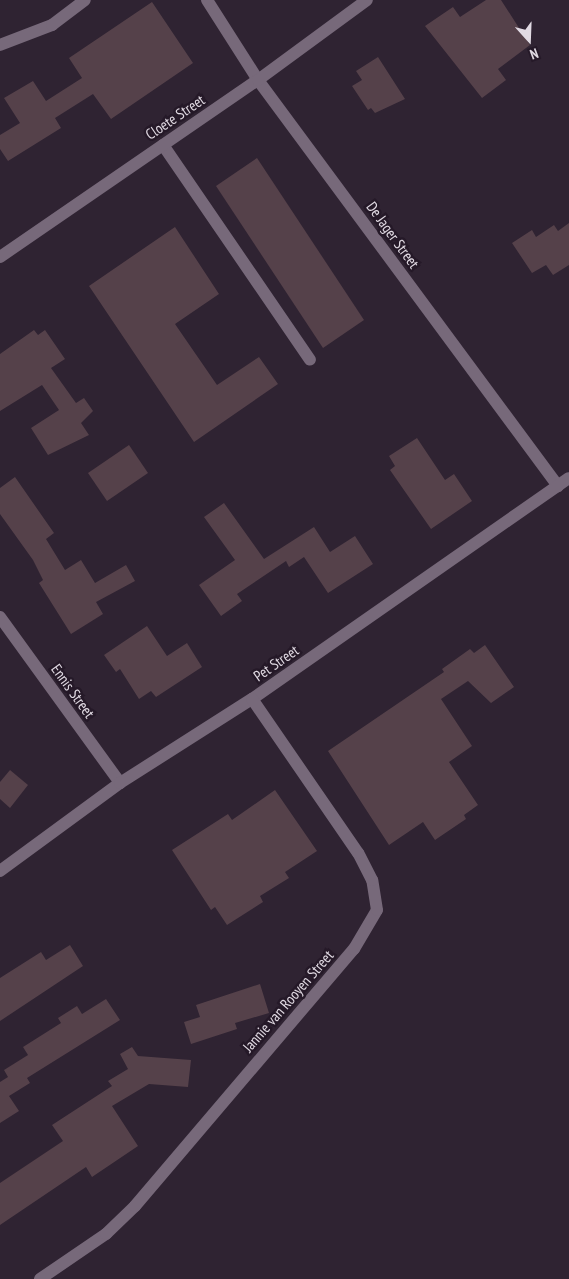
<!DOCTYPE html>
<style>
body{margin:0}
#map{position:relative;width:569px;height:1279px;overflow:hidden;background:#2f2332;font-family:"PT Sans Narrow",sans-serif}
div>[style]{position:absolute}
.building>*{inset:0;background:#55414a}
.minor>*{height:12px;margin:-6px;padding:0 6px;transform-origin:6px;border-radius:6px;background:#77697a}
span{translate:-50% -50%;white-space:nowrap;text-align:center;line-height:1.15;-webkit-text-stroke:5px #251928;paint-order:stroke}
.street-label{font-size:15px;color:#e1dae3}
.north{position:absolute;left:504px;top:15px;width:50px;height:50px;-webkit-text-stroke:4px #251928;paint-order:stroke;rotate:160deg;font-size:14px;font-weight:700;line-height:20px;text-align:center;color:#e1dae3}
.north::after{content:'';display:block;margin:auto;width:18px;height:22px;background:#e1dae3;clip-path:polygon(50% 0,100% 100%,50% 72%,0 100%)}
</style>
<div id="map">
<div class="building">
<i style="clip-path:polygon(486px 0,501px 0,530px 45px,498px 69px,506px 80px,482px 98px,425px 26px,453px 7px,460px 17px)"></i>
<i style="clip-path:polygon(152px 2px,193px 63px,111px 119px,93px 94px,55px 118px,61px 128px,8px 161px,0 149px,0 135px,20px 123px,4px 98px,33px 81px,46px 101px,82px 78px,69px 58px)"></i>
<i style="clip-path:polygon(378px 57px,405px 99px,375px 113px,371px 108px,368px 110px,352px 86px,362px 80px,356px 71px)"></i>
<i style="clip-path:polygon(257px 158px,364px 320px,323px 348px,216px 186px)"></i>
<i style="clip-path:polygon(569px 223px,569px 265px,553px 275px,546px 265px,532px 273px,512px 243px,532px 230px,536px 237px,554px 225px,558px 231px)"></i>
<i style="clip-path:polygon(175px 227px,219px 294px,175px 324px,217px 385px,259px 357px,278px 384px,194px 442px,89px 286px)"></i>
<i style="clip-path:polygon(34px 330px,38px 335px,45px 330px,65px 359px,51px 368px,76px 403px,84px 398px,93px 411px,81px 423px,89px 435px,48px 455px,31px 428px,59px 410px,42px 385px,0 411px,0 354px)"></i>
<i style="clip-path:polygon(417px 438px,445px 480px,454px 474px,472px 501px,431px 529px,390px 470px,395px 466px,389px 456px)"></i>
<i style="clip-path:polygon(129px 445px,148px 473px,107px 501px,88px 473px)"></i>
<i style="clip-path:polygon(15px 477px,54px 533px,46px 539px,65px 570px,81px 560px,95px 583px,126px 565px,135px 581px,96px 602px,103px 614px,71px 634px,39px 583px,43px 580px,33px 560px,0 514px,0 488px)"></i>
<i style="clip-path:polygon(224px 503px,264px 559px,314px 527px,330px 552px,355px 536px,373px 564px,328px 593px,304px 557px,289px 567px,286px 561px,237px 594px,242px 601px,221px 616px,199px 585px,235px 560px,204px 517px)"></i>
<i style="clip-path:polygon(147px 626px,167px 656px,187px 643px,202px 667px,156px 697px,151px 691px,139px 699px,120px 669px,116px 672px,104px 655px)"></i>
<i style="clip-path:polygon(485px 645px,514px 687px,491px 703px,468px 681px,441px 699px,472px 746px,449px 762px,478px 805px,464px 815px,466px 819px,435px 840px,423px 822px,389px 845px,328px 751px,444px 672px,442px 669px,470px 649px,474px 653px)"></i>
<i style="clip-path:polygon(10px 770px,28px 785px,10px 808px,0 799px,0 782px)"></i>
<i style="clip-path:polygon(275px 790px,317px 851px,285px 872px,289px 878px,260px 896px,263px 902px,227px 925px,215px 907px,211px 910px,172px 850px,228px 814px,232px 820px)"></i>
<i style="clip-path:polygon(70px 945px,83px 966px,0 1021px,0 978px,41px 952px,46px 960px)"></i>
<i style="clip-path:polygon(260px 984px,269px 1013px,235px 1023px,237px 1029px,191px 1044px,184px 1022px,200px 1017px,196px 1005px)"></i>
<i style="clip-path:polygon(106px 999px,120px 1020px,27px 1078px,30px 1083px,9px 1096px,19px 1111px,0 1123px,0 1082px,8px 1077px,4px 1070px,28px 1055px,23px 1047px,61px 1023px,58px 1018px,77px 1006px,82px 1014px)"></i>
<i style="clip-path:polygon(132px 1047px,138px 1056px,191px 1060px,188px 1087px,149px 1084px,112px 1106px,138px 1146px,92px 1177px,86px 1167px,0 1225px,0 1183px,63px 1141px,52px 1125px,112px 1086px,108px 1081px,128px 1069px,120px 1054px)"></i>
</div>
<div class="minor">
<i style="left:207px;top:0;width:95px;rotate:57.5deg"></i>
<i style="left:258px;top:80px;width:505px;rotate:53.54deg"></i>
<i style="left:0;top:45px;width:56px;rotate:-21deg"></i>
<i style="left:52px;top:25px;width:41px;rotate:-37.1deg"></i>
<i style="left:163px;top:145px;width:260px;rotate:55.6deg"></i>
<i style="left:0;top:257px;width:313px;rotate:-34.5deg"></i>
<i style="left:258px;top:80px;width:135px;rotate:-36.3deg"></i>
<i style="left:0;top:617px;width:205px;rotate:54.1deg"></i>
<i style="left:0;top:871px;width:149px;rotate:-36.3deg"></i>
<i style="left:120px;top:783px;width:156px;rotate:-32.5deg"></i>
<i style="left:252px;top:699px;width:386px;rotate:-34.9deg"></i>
<i style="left:40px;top:1279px;width:80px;rotate:-34.3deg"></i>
<i style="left:106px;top:1234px;width:40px;rotate:-44deg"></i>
<i style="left:135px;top:1206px;width:338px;rotate:-49.6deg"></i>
<i style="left:354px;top:949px;width:45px;rotate:-59.5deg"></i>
<i style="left:377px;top:910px;width:30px;rotate:-99deg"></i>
<i style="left:372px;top:880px;width:30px;rotate:-117deg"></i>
<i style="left:358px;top:853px;width:187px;rotate:-124.5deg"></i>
</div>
<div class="street-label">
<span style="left:175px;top:117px;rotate:-34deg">Cloete Street</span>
<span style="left:393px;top:235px;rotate:54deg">De Jager Street</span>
<span style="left:276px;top:663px;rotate:-35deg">Pet Street</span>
<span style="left:73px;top:691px;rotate:54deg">Ennis Street</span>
<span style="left:288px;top:1001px;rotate:-49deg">Jannie van Rooyen Street</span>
</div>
<div class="north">N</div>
</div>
